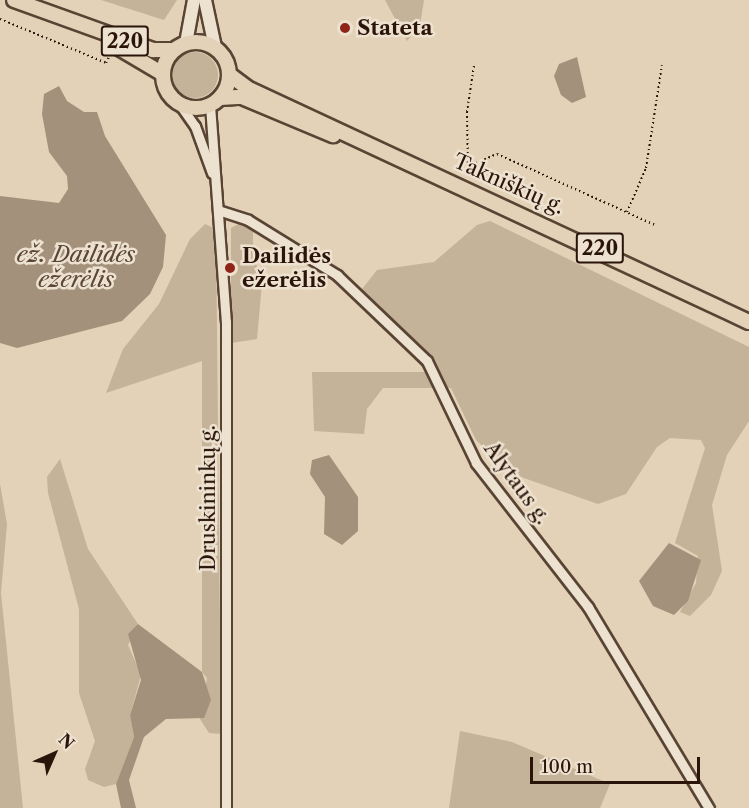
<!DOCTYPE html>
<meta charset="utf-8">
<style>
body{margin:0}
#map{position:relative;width:749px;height:808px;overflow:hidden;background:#e3d2b7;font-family:"Libre Caslon Text",serif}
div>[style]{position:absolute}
.green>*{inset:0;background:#c4b299}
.round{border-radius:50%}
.water>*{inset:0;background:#a4917c}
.path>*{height:2px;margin-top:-1px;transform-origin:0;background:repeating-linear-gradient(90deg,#2b1409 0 1.5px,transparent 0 4.5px)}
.roads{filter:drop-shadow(2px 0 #594434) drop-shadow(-2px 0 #594434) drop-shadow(0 2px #594434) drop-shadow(0 -2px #594434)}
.street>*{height:9px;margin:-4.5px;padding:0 4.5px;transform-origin:4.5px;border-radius:4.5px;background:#ede2d0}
.secondary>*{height:12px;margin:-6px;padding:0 6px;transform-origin:6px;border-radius:6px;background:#ede2d0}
.primary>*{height:14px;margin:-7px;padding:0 7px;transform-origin:7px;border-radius:7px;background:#e3d2b7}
.primary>.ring{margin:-7px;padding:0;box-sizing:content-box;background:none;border:14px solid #e3d2b7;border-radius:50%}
.dots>*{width:16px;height:16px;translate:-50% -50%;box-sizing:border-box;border:3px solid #ede2d0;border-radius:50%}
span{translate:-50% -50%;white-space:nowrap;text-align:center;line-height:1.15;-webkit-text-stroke:5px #ede2d0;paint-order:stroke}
.shield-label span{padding:2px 4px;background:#ede2d0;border:2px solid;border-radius:4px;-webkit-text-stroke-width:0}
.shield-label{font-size:20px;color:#2b1409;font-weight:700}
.poi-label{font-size:21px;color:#2b1409;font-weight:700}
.left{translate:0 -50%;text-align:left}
.street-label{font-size:21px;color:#2b1409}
.water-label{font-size:22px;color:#5b4637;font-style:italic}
.north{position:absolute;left:24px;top:724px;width:60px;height:60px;-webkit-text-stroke:4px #ede2d0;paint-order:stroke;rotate:45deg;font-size:16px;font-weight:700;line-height:24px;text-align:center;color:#2b1409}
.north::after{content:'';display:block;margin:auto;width:21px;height:27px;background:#2b1409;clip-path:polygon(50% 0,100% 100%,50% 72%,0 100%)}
.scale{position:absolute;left:530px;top:757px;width:170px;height:27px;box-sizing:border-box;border:3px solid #2b1409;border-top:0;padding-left:8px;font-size:18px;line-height:21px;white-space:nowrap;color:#2b1409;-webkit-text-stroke:4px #ede2d0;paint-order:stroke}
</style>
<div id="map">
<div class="green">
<i style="clip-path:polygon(101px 0,177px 0,164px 20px)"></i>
<i style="clip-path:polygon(385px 0,424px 0,420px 25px,407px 41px)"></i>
<i class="round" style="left:172px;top:52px;width:46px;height:46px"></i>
<i style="clip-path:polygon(490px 221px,749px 347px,749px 421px,727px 455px,712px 505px,722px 571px,711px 595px,690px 616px,680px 612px,696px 583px,698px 556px,675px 543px,705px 448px,701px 440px,670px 438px,657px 447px,626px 494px,598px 504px,521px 477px,501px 464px,476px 440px,451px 388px,383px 388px,367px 409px,364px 434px,314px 431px,312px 372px,427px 372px,355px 298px,377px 270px,434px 262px,477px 225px)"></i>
<i style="clip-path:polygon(242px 222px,253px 227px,253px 254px,262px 283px,257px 339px,231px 343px,231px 228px)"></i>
<i style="clip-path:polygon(205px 224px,216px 229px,221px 734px,209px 733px,200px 719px,207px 678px,202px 672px,202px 361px,106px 393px,123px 349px,159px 304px,190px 239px)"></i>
<i style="clip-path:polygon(60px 459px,88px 549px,138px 624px,128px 645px,141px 675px,130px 715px,134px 737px,116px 784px,104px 787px,88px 780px,85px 769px,95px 741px,79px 693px,79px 609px,48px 493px,47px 477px)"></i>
<i style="clip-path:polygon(0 484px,7px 524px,1px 593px,23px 808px,0 808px)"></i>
<i style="clip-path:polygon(460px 731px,512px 742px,610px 784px,600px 808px,449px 808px)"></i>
</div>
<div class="water">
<i style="clip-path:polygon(577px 57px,586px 97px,572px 103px,561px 95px,554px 76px,559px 64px)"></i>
<i style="clip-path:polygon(59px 86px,67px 101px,84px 112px,97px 112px,105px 136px,166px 235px,163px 267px,150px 294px,122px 321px,17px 348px,0 343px,0 196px,59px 203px,68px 189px,67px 176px,49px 152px,42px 114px,44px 94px)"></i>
<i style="clip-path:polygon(329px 455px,358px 497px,358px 531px,342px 545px,324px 534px,325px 497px,310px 474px,312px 460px)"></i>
<i style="clip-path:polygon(669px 543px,701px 560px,688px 601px,674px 615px,653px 606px,639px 581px)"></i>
<i style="clip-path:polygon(138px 624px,202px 672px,211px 700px,204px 718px,166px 719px,144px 737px,129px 780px,136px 808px,121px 808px,116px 784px,134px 737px,130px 715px,141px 680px,128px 634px)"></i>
</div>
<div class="path">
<i style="left:0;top:19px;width:115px;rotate:22.5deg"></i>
<i style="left:106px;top:63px;width:9px;rotate:-63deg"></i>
<i style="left:472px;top:165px;width:27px;rotate:-24deg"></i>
<i style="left:497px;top:154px;width:175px;rotate:24.2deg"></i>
<i style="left:468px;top:176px;width:64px;rotate:-90.9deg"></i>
<i style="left:467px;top:112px;width:48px;rotate:-81.5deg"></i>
<i style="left:627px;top:212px;width:48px;rotate:-66.6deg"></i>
<i style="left:646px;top:168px;width:104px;rotate:-81.2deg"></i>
</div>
<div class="roads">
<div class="street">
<i style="left:178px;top:102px;width:29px;rotate:55deg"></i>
<i style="left:195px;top:126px;width:50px;rotate:70.1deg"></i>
<i style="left:210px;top:105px;width:218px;rotate:85.8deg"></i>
<i style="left:226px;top:322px;width:486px;rotate:90deg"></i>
<i style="left:221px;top:211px;width:28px;rotate:18deg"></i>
<i style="left:248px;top:220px;width:105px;rotate:31.7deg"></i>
<i style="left:337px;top:275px;width:124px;rotate:43.7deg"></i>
<i style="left:427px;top:361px;width:113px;rotate:64.3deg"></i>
<i style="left:476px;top:463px;width:182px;rotate:52.1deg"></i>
<i style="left:588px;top:607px;width:235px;rotate:59deg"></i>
</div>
<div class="secondary">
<i style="left:205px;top:0;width:48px;rotate:78deg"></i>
<i style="left:186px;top:43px;width:44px;rotate:-79.5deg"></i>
</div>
<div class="primary">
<i style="left:14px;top:0;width:148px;rotate:19.8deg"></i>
<i style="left:153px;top:50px;width:20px"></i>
<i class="ring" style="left:163px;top:42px;width:52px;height:52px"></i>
<i style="left:114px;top:45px;width:57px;rotate:30.6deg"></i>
<i style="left:230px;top:75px;width:21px;rotate:37deg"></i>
<i style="left:247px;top:88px;width:554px;rotate:24.99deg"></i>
<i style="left:220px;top:98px;width:22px;rotate:-3deg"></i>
<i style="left:242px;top:97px;width:99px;rotate:22.7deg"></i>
</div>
</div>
<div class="dots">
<i style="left:345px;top:28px;background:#8f2418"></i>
<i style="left:230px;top:268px;background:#8f2418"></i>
</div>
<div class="shield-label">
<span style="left:125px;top:41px">220</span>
<span style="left:600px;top:248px">220</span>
</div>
<div class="poi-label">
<span class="left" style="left:357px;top:28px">Stateta</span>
<span class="left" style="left:242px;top:268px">Dailidės<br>ežerėlis</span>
</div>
<div class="street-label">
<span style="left:509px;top:184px;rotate:24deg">Takniškių g.</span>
<span style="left:517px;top:483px;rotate:54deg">Alytaus g.</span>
<span style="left:208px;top:498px;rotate:-90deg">Druskininkų g.</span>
</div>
<div class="water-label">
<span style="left:76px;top:267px">ež. Dailidės<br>ežerėlis</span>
</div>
<div class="north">N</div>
<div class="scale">100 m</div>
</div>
